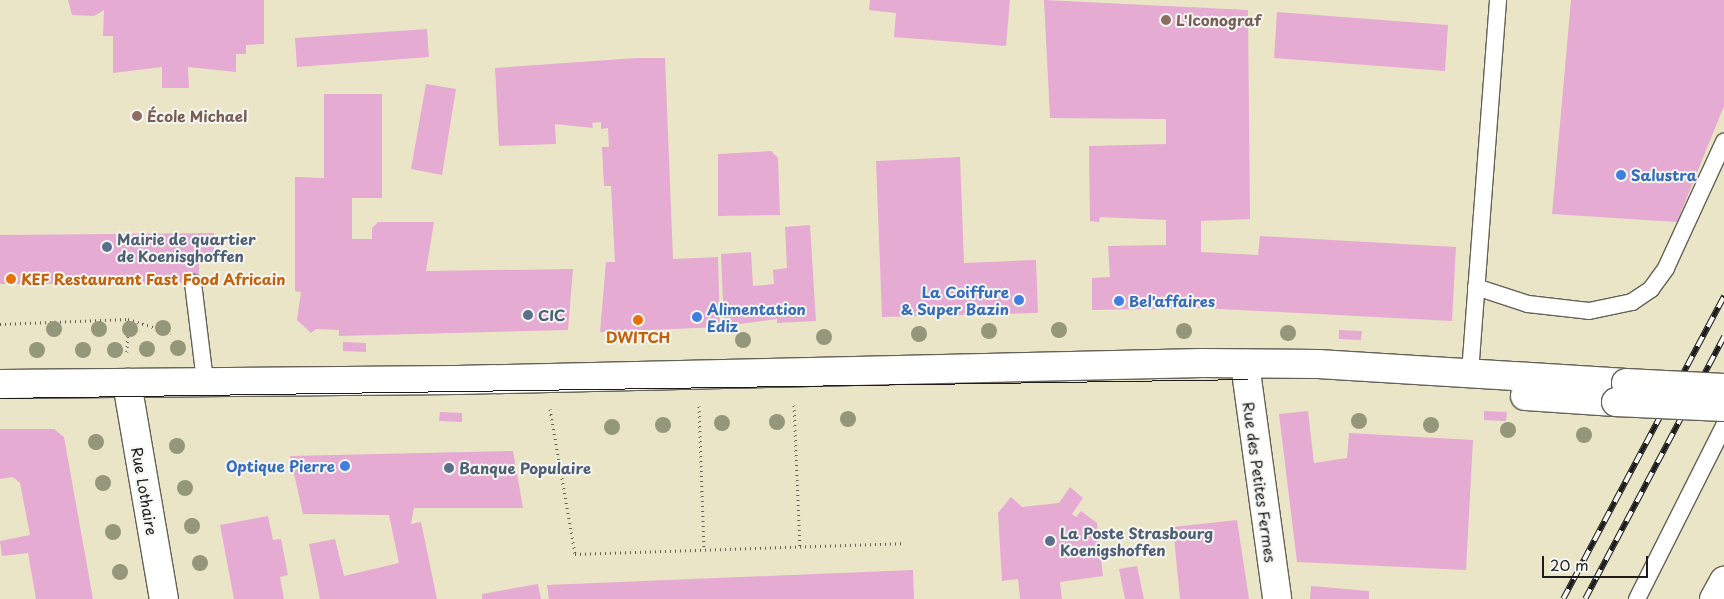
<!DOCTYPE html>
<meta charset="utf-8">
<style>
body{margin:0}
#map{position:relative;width:1724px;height:599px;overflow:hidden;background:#ebe5c8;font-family:"Playpen Sans",sans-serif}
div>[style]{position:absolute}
.building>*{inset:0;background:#e5abd2}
.path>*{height:3px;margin-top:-1.5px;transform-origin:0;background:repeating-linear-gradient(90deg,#646258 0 1px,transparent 0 5px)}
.roads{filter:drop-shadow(1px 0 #646258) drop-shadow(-1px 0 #646258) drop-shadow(0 1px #646258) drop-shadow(0 -1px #646258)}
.service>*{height:16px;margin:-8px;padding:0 8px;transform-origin:8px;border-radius:8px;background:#fff}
.minor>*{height:28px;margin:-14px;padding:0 14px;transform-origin:14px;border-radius:14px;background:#fff}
.primary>*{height:28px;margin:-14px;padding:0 14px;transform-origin:14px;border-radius:14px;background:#fff}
.tram>*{height:1px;margin:-0.5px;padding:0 0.5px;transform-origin:0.5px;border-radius:0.5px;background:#1c1c1c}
.rail>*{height:5.5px;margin-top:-2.75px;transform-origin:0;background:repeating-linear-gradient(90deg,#f6f6f2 0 11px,#1c1c1c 0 22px);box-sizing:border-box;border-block:1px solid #1c1c1c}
.bridges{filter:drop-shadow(1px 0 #646258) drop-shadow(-1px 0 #646258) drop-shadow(0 1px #646258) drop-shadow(0 -1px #646258)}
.primary-bridge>*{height:28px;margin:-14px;padding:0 14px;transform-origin:14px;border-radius:14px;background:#fff}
.trees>*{width:16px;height:16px;margin:-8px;border-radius:50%;background:#949779}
.dots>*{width:14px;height:14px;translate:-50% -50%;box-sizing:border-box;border:2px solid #f6f6f2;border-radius:50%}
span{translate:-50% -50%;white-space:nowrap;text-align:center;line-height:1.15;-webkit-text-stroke:4px #f6f6f2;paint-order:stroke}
.education-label{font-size:15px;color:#785e54;font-weight:700}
.left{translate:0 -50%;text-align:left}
.shop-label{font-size:15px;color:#366cbe;font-weight:700}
.right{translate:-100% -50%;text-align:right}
.service-label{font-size:15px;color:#4e5e75;font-weight:700}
.food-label{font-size:15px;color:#c56008;font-weight:700}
.street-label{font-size:15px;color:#1c1c1c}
.scale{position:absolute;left:1542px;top:556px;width:106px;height:22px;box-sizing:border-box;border:2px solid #1c1c1c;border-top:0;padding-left:6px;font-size:15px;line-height:18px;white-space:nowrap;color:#1c1c1c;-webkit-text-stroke:4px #f6f6f2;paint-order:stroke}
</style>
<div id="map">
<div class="building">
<i style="clip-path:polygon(68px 0,264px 0,264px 44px,246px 45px,246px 54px,236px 54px,236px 72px,188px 67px,189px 88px,162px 88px,162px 67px,113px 73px,113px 36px,103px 36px,104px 10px,94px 16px,72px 15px)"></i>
<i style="clip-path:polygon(870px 0,1010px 0,1006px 46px,894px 37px,896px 13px,869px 10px)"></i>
<i style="clip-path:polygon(1044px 0,1248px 10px,1250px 219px,1201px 221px,1201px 252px,1258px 255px,1260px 236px,1456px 247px,1452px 321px,1202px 308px,1092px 310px,1092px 278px,1110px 277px,1108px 246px,1166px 245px,1166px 220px,1100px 217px,1099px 222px,1090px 221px,1089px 146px,1166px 144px,1166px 119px,1050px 118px)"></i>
<i style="clip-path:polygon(1571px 0,1724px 0,1724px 106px,1677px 222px,1552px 214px)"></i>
<i style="clip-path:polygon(1277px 12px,1448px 25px,1445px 71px,1274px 58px)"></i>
<i style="clip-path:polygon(427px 29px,429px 57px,297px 67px,295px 38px)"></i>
<i style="clip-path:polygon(637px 58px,665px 58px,673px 259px,718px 257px,720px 327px,600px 332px,606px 262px,615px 262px,611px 186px,604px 186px,602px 147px,609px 147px,608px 128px,601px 129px,601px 122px,592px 123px,593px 128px,555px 124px,556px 144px,499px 146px,495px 68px)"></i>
<i style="clip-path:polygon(426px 84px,456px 89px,442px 175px,411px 169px)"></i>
<i style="clip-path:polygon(324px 94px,382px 94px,382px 198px,352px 198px,352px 239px,372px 239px,372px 228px,378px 222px,434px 222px,426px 271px,573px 269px,568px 330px,339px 336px,339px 330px,316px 329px,311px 333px,297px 320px,301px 292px,295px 291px,295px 177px,324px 178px)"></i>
<i style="clip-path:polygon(771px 151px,778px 158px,780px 215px,718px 216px,718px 154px)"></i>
<i style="clip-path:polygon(960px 157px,964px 263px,1036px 260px,1038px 313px,882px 317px,876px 161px)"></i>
<i style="clip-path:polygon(810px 225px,816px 321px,777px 323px,777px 319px,724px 326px,721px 254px,751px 252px,753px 286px,774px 284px,773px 270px,787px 268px,785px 227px)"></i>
<i style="clip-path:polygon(214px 233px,214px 259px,199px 259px,199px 283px,0 284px,0 235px)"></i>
<i style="clip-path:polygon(1339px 330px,1362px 331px,1361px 340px,1339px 339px)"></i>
<i style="clip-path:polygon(343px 342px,366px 343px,366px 352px,343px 351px)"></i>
<i style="clip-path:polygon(1308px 411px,1314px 463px,1347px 458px,1349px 433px,1473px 440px,1466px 570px,1297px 562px,1279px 414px)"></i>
<i style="clip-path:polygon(1484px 411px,1507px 412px,1506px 421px,1484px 420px)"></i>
<i style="clip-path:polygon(440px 412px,462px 413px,462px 422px,439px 421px)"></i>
<i style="clip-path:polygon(0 429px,54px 429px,64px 437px,93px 599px,36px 599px,28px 553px,2px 556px,0 541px,30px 535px,20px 483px,13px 477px,0 479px)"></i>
<i style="clip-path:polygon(513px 451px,523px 508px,414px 508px,411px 524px,421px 522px,437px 599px,320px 599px,309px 544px,335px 539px,344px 576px,399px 563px,389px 515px,303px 514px,290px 456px)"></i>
<i style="clip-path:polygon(1070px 487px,1083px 498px,1072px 514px,1076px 517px,1081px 511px,1097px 523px,1103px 576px,1060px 582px,1062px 599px,1020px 599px,1018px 579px,1002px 581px,998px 513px,1011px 497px,1022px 507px,1059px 503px)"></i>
<i style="clip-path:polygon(268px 516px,273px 540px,281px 539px,288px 575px,280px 577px,284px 599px,234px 599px,220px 525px)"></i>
<i style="clip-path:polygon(1237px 520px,1249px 599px,1180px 599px,1173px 527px)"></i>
<i style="clip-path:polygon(1137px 566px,1144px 599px,1125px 599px,1119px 569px)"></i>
<i style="clip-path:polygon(913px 570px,914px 599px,549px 599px,547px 585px)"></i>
<i style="clip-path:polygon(538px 584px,541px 599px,482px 599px,482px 594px)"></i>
<i style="clip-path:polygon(1311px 586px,1369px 591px,1369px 599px,1310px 599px)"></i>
</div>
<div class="path">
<i style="left:0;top:324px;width:128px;rotate:-2.2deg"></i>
<i style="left:128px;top:319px;width:45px;rotate:18deg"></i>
<i style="left:127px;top:352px;width:33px;rotate:-88deg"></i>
<i style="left:794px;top:405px;width:142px;rotate:87.6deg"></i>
<i style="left:699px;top:406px;width:144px;rotate:88deg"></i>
<i style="left:550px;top:409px;width:147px;rotate:80.2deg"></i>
<i style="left:575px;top:554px;width:327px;rotate:-1.9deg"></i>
</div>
<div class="roads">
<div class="service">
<i style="left:193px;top:283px;width:99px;rotate:83deg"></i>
<i style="left:1476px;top:287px;width:55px;rotate:18.1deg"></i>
<i style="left:1528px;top:304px;width:61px;rotate:6.5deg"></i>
<i style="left:1589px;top:311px;width:44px;rotate:-11.8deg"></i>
<i style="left:1632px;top:302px;width:23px;rotate:-34deg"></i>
<i style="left:1651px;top:289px;width:26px;rotate:-54deg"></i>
<i style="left:1666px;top:268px;width:139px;rotate:-65.3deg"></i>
<i style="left:1470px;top:373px;width:374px;rotate:-85.7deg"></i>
<i style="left:1637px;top:599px;width:194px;rotate:-63.3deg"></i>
</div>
<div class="minor">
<i style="left:1245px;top:364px;width:237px;rotate:82.2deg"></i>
<i style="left:127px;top:383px;width:219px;rotate:80.3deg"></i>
<i style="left:1714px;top:599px;width:21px;rotate:-61deg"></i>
</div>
<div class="primary">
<i style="left:0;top:384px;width:457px;rotate:-0.5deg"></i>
<i style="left:457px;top:380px;width:745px;rotate:-1.31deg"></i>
<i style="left:1202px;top:363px;width:116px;rotate:0.5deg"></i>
<i style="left:1318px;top:364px;width:309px;rotate:3.5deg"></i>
<i style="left:1525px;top:396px;width:91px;rotate:3.8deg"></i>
</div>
</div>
<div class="tram">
<i style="left:0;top:398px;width:1247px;rotate:-0.87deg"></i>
</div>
<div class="rail">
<i style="left:1563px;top:599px;width:343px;rotate:-62deg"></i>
<i style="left:1585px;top:599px;width:297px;rotate:-62.1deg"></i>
</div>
<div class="bridges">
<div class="primary-bridge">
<i style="left:1626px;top:383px;width:98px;rotate:2.9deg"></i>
<i style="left:1616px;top:402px;width:108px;rotate:2.7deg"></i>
</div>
</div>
<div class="trees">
<i style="left:163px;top:328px"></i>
<i style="left:54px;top:329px"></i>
<i style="left:99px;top:329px"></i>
<i style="left:130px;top:329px"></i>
<i style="left:1059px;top:330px"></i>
<i style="left:989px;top:331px"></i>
<i style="left:1184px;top:331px"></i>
<i style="left:1288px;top:333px"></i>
<i style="left:919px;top:334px"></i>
<i style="left:824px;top:337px"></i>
<i style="left:743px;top:340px"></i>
<i style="left:178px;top:348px"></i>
<i style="left:147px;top:349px"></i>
<i style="left:37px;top:350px"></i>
<i style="left:83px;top:350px"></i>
<i style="left:115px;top:350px"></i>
<i style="left:848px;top:419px"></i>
<i style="left:1359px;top:421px"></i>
<i style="left:777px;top:422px"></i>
<i style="left:722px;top:423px"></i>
<i style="left:663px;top:425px"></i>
<i style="left:1431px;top:425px"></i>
<i style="left:612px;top:427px"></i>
<i style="left:1508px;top:430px"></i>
<i style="left:1584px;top:435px"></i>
<i style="left:96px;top:442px"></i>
<i style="left:177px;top:446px"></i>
<i style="left:103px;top:483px"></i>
<i style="left:185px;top:488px"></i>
<i style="left:192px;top:526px"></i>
<i style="left:113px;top:532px"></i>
<i style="left:200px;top:563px"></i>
<i style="left:120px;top:572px"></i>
</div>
<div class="dots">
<i style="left:1166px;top:20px;background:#8d6e63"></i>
<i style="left:137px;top:116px;background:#8d6e63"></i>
<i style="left:1621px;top:175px;background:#3f7fe0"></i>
<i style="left:107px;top:247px;background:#5c6f8a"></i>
<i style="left:11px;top:279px;background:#e8710a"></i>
<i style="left:1019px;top:300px;background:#3f7fe0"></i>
<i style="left:1119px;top:301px;background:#3f7fe0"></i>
<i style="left:528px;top:315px;background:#5c6f8a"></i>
<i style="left:697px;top:317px;background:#3f7fe0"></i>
<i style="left:638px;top:320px;background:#e8710a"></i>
<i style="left:345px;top:466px;background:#3f7fe0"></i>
<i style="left:449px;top:468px;background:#5c6f8a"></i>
<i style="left:1050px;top:541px;background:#5c6f8a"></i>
</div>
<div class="education-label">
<span class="left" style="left:1176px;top:20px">L'Iconograf</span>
<span class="left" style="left:147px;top:116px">École Michael</span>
</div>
<div class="shop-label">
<span class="left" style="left:1631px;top:175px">Salustra</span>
<span class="right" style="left:1009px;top:300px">La Coiffure<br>&amp; Super Bazin</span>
<span class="left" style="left:1129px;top:301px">Bel'affaires</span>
<span class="left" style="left:707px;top:317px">Alimentation<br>Ediz</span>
<span class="right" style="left:335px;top:466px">Optique Pierre</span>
</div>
<div class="service-label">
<span class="left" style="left:117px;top:247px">Mairie de quartier<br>de Koenisghoffen</span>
<span class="left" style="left:538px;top:315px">CIC</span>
<span class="left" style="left:459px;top:468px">Banque Populaire</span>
<span class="left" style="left:1060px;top:541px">La Poste Strasbourg<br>Koenigshoffen</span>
</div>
<div class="food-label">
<span class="left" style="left:21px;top:279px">KEF Restaurant Fast Food Africain</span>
<span style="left:638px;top:337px">DWITCH</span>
</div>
<div class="street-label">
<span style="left:1260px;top:482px;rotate:82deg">Rue des Petites Fermes</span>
<span style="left:145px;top:491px;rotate:80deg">Rue Lothaire</span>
</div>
<div class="scale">20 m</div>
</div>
